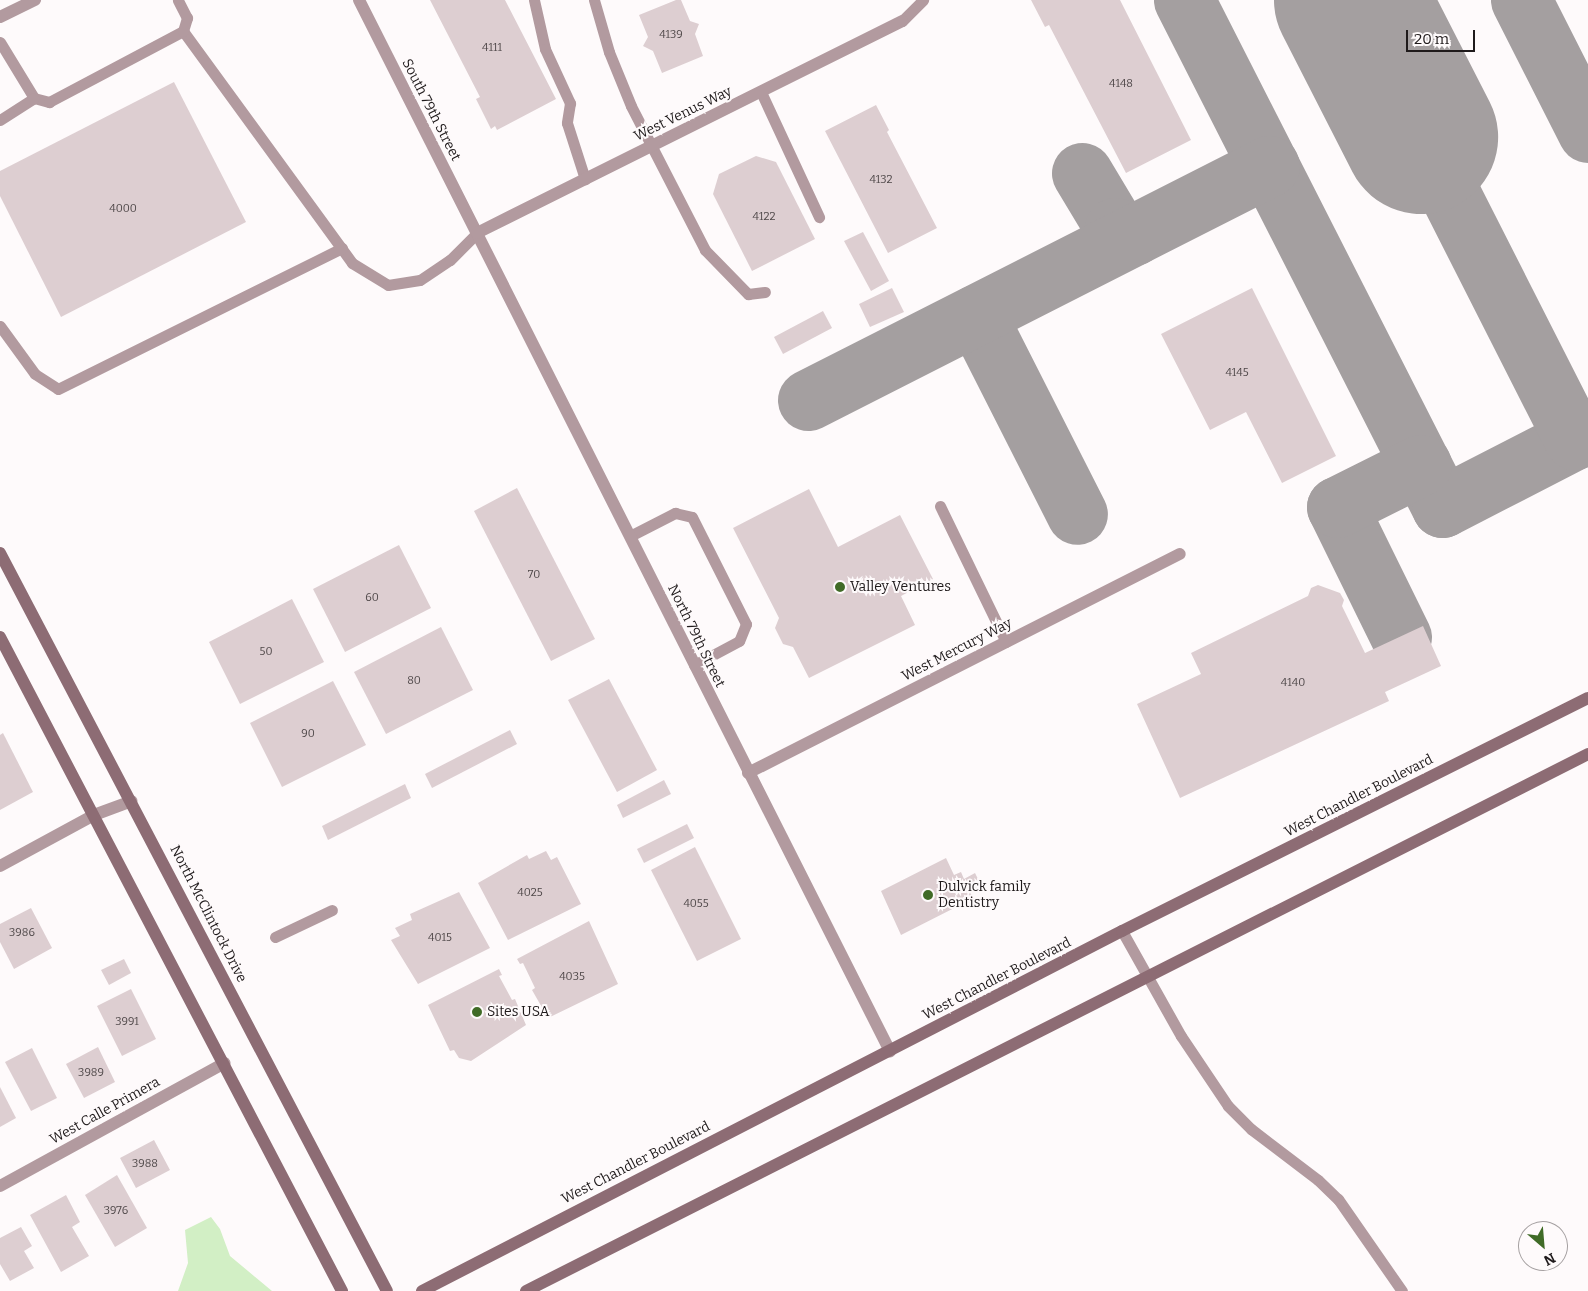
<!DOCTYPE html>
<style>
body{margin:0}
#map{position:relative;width:1588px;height:1291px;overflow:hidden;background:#fefafb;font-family:Bitter,serif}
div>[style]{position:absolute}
.green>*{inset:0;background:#d2efc5}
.taxiway>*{height:61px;margin:-30.5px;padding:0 30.5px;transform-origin:30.5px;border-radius:30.5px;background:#a49fa0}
.runway>*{height:154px;margin:-77px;padding:0 77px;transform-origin:77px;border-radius:77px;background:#a49fa0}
.building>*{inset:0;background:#ddced1}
.service>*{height:11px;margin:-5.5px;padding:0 5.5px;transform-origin:5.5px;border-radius:5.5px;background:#b29a9f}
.minor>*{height:12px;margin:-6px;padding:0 6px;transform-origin:6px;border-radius:6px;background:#b29a9f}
.secondary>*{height:12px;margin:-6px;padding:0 6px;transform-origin:6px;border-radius:6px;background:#8d6c74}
.dots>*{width:14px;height:14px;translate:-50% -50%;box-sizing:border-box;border:2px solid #fefafb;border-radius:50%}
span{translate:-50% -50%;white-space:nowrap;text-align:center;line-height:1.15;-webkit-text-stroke:4px #fefafb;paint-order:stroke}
.number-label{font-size:11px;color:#4e4748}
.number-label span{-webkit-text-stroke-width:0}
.street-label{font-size:14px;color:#1f1a1b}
.poi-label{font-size:14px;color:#1f1a1b}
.left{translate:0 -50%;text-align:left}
.north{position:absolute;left:1518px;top:1221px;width:50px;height:50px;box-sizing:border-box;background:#fefafb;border:1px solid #a5a0a1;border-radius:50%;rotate:153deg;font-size:14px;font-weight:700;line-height:20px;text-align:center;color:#1f1a1b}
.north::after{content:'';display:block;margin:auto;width:18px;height:22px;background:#406b27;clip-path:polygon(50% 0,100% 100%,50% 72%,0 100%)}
.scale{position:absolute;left:1406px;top:30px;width:69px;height:22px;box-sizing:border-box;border:2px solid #1f1a1b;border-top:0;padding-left:6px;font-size:15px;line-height:18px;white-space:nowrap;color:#1f1a1b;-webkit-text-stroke:4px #fefafb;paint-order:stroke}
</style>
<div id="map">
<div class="green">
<i style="clip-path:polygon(211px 1217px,220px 1229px,230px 1256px,272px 1291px,178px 1291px,188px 1263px,185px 1230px)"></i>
</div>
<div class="taxiway">
<i style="left:1184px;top:0;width:569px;rotate:63.03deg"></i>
<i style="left:1442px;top:507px;width:164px;rotate:-27.2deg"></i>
<i style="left:1521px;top:0;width:148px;rotate:63.1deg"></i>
<i style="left:1421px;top:137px;width:339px;rotate:63.1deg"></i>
<i style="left:1082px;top:173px;width:64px;rotate:59deg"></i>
<i style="left:1115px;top:228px;width:20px;rotate:20deg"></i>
<i style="left:976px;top:315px;width:223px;rotate:63.1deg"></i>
<i style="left:808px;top:400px;width:517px;rotate:-26.91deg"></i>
<i style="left:1401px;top:637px;width:145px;rotate:-116.2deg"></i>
<i style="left:1337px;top:507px;width:94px;rotate:-26.6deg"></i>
</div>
<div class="runway">
<i style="left:1351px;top:0;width:154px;rotate:62.9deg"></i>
</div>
<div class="building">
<i style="clip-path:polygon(430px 0,505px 0,556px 99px,497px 130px,495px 126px,491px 129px,476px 99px,480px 97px)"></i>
<i style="clip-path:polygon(676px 0,681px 0,690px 21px,699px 24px,695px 34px,703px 56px,662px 73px,653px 51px,643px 46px,648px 37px,639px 15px)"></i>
<i style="clip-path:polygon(1031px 0,1120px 0,1191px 140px,1126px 173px,1049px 25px,1045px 27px)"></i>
<i style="clip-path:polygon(174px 82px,246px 222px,61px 317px,0 196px,0 171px)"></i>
<i style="clip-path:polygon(876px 105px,889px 130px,887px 132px,937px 228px,888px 253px,825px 131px)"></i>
<i style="clip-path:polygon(756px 156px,776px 162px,815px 239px,752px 271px,713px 194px,719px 174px)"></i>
<i style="clip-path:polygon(863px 232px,889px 281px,871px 291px,844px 241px)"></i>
<i style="clip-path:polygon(892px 288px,904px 312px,870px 327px,859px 304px)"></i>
<i style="clip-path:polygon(1252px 288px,1336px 456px,1282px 483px,1246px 412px,1210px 430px,1161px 334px)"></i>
<i style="clip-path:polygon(823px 311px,832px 328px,783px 354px,774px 337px)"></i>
<i style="clip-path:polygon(517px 488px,595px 639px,551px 661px,474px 511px)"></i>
<i style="clip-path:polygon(809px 489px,838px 547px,900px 515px,933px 579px,901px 596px,915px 625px,809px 678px,793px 647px,783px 644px,775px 628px,779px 618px,733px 528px)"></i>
<i style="clip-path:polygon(399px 545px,431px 608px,345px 652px,313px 589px)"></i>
<i style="clip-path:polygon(1318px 585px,1340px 593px,1344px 600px,1342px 606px,1365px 653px,1423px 626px,1441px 666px,1385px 692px,1389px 701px,1180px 798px,1137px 704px,1201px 674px,1191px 653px,1308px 596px,1311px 588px)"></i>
<i style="clip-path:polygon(292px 599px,324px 662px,240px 704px,209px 642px)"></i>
<i style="clip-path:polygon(441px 627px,473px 690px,386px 734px,354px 672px)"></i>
<i style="clip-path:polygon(609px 679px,657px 770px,617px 792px,568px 700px)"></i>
<i style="clip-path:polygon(333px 681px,366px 745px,282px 787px,250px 723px)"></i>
<i style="clip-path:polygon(510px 730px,517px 744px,432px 788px,425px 774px)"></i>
<i style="clip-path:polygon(3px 733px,33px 792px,0 810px,0 735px)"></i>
<i style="clip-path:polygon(664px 780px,671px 794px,623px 818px,617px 805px)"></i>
<i style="clip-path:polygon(405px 784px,411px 798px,328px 840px,322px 826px)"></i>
<i style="clip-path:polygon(687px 824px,694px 838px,644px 863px,637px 849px)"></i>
<i style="clip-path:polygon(695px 847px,741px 939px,697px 961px,651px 870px)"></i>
<i style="clip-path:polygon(546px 851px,551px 860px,557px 857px,581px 904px,508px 940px,478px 883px,527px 855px,529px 859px)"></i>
<i style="clip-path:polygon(946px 858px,954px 875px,961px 872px,964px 879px,975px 873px,982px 887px,971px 892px,974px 898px,901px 935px,881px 891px)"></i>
<i style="clip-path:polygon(459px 892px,490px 948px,418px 984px,391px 940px,400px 936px,395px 928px,412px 920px,410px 914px)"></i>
<i style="clip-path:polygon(31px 908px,52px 948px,14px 969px,0 942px,0 924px)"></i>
<i style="clip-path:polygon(589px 921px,618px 984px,548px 1018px,532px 990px,535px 988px,523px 963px,520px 964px,517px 959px)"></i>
<i style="clip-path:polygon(124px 959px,131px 973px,109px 985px,101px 970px)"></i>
<i style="clip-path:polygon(499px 969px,502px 975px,499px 976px,512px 1000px,515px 999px,526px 1025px,471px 1061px,459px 1058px,454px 1050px,450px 1051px,428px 1005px)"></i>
<i style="clip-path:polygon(131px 989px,156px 1039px,122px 1056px,97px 1006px)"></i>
<i style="clip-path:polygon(98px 1047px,115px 1082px,84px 1098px,66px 1064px)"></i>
<i style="clip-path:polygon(32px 1048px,57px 1098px,31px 1111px,5px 1062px)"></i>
<i style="clip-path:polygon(0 1087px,16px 1118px,0 1127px)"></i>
<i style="clip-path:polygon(154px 1140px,170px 1170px,136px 1188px,120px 1158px)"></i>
<i style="clip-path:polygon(117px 1175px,147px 1228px,115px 1247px,85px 1195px)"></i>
<i style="clip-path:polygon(66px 1195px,80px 1222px,72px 1227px,89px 1256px,61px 1272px,30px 1215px)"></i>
<i style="clip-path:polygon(21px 1227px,32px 1246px,24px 1251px,34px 1268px,10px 1281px,0 1264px,0 1238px)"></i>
</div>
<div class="service">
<i style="left:534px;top:0;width:50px;rotate:77.3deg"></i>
<i style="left:545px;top:49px;width:60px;rotate:65.2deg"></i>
<i style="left:570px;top:103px;width:20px;rotate:99deg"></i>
<i style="left:567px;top:123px;width:59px;rotate:72.2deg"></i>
<i style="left:594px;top:0;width:54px;rotate:73.9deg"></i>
<i style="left:609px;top:52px;width:58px;rotate:67.8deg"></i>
<i style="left:631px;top:106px;width:162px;rotate:62.8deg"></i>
<i style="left:705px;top:250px;width:62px;rotate:45.7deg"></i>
<i style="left:748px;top:294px;width:17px;rotate:-7deg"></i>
<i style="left:902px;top:21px;width:30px;rotate:-45deg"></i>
<i style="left:183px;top:31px;width:287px;rotate:53.9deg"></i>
<i style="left:352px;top:263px;width:42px;rotate:31.4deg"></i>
<i style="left:388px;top:285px;width:32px;rotate:-9deg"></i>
<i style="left:420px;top:280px;width:36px;rotate:-34deg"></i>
<i style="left:450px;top:260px;width:38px;rotate:-45deg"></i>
<i style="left:0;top:42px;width:66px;rotate:58.7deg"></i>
<i style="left:34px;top:98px;width:16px;rotate:15deg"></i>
<i style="left:49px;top:102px;width:152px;rotate:-27.9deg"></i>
<i style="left:183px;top:31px;width:14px;rotate:-73deg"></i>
<i style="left:187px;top:18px;width:20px;rotate:-117deg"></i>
<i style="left:761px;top:92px;width:138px;rotate:65.1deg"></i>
<i style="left:0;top:120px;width:40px;rotate:-32.9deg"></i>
<i style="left:0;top:326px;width:59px;rotate:53.9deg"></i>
<i style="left:35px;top:374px;width:27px;rotate:33deg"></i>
<i style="left:58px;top:389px;width:317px;rotate:-26.4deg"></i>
<i style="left:940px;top:506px;width:151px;rotate:64.1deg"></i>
<i style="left:630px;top:536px;width:51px;rotate:-27.1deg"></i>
<i style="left:675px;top:513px;width:17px;rotate:13deg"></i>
<i style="left:692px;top:517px;width:120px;rotate:63.2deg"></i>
<i style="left:746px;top:624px;width:18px;rotate:112deg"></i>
<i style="left:739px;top:641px;width:51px;rotate:151.9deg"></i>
<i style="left:1122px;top:931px;width:120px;rotate:60.7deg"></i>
<i style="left:1181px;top:1036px;width:84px;rotate:56.1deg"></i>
<i style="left:1228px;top:1106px;width:33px;rotate:45deg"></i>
<i style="left:1251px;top:1129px;width:84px;rotate:37.3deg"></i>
<i style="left:1318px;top:1180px;width:28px;rotate:44deg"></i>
<i style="left:1338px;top:1199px;width:112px;rotate:55.2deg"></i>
<i style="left:275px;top:937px;width:63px;rotate:-25.3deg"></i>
</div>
<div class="minor">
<i style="left:359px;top:0;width:1178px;rotate:63.2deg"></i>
<i style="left:0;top:17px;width:39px;rotate:-26deg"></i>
<i style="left:477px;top:233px;width:475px;rotate:-26.5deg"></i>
<i style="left:748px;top:773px;width:484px;rotate:-26.9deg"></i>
<i style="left:0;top:866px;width:107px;rotate:-28.5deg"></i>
<i style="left:94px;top:815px;width:40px;rotate:-20.2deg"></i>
<i style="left:0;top:1186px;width:256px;rotate:-28.7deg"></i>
</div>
<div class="secondary">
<i style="left:0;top:553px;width:833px;rotate:62.33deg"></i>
<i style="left:0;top:637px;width:738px;rotate:62.39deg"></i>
<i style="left:422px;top:1291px;width:787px;rotate:-27.22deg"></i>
<i style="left:1122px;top:931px;width:521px;rotate:-26.57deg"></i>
<i style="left:526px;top:1291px;width:1190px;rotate:-26.82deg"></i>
</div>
<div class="dots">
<i style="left:840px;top:587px;background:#406b27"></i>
<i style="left:928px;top:895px;background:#406b27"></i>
<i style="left:477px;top:1012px;background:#406b27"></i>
</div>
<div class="number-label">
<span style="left:671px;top:35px">4139</span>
<span style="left:492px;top:48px">4111</span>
<span style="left:1121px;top:84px">4148</span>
<span style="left:881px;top:180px">4132</span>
<span style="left:123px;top:209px">4000</span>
<span style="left:764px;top:217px">4122</span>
<span style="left:1237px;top:373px">4145</span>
<span style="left:534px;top:575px">70</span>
<span style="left:372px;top:598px">60</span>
<span style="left:266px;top:652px">50</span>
<span style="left:414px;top:681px">80</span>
<span style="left:1293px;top:683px">4140</span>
<span style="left:308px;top:734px">90</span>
<span style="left:530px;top:893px">4025</span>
<span style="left:696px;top:904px">4055</span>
<span style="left:22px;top:933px">3986</span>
<span style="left:440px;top:938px">4015</span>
<span style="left:572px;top:977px">4035</span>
<span style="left:127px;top:1022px">3991</span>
<span style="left:91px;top:1073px">3989</span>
<span style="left:145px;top:1164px">3988</span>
<span style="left:116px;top:1211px">3976</span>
</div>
<div class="street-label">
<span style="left:431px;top:110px;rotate:63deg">South 79th Street</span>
<span style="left:683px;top:114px;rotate:-26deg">West Venus Way</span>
<span style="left:696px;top:636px;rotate:64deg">North 79th Street</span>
<span style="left:957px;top:650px;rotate:-27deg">West Mercury Way</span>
<span style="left:1359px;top:796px;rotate:-27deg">West Chandler Boulevard</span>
<span style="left:208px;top:914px;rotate:63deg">North McClintock Drive</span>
<span style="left:997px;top:979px;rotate:-27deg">West Chandler Boulevard</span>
<span style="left:105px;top:1111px;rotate:-29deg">West Calle Primera</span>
<span style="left:636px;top:1163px;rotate:-27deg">West Chandler Boulevard</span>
</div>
<div class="poi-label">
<span class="left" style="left:850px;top:587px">Valley Ventures</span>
<span class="left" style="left:938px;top:895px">Dulvick family<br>Dentistry</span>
<span class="left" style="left:487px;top:1012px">Sites USA</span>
</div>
<div class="north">N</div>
<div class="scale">20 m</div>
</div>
